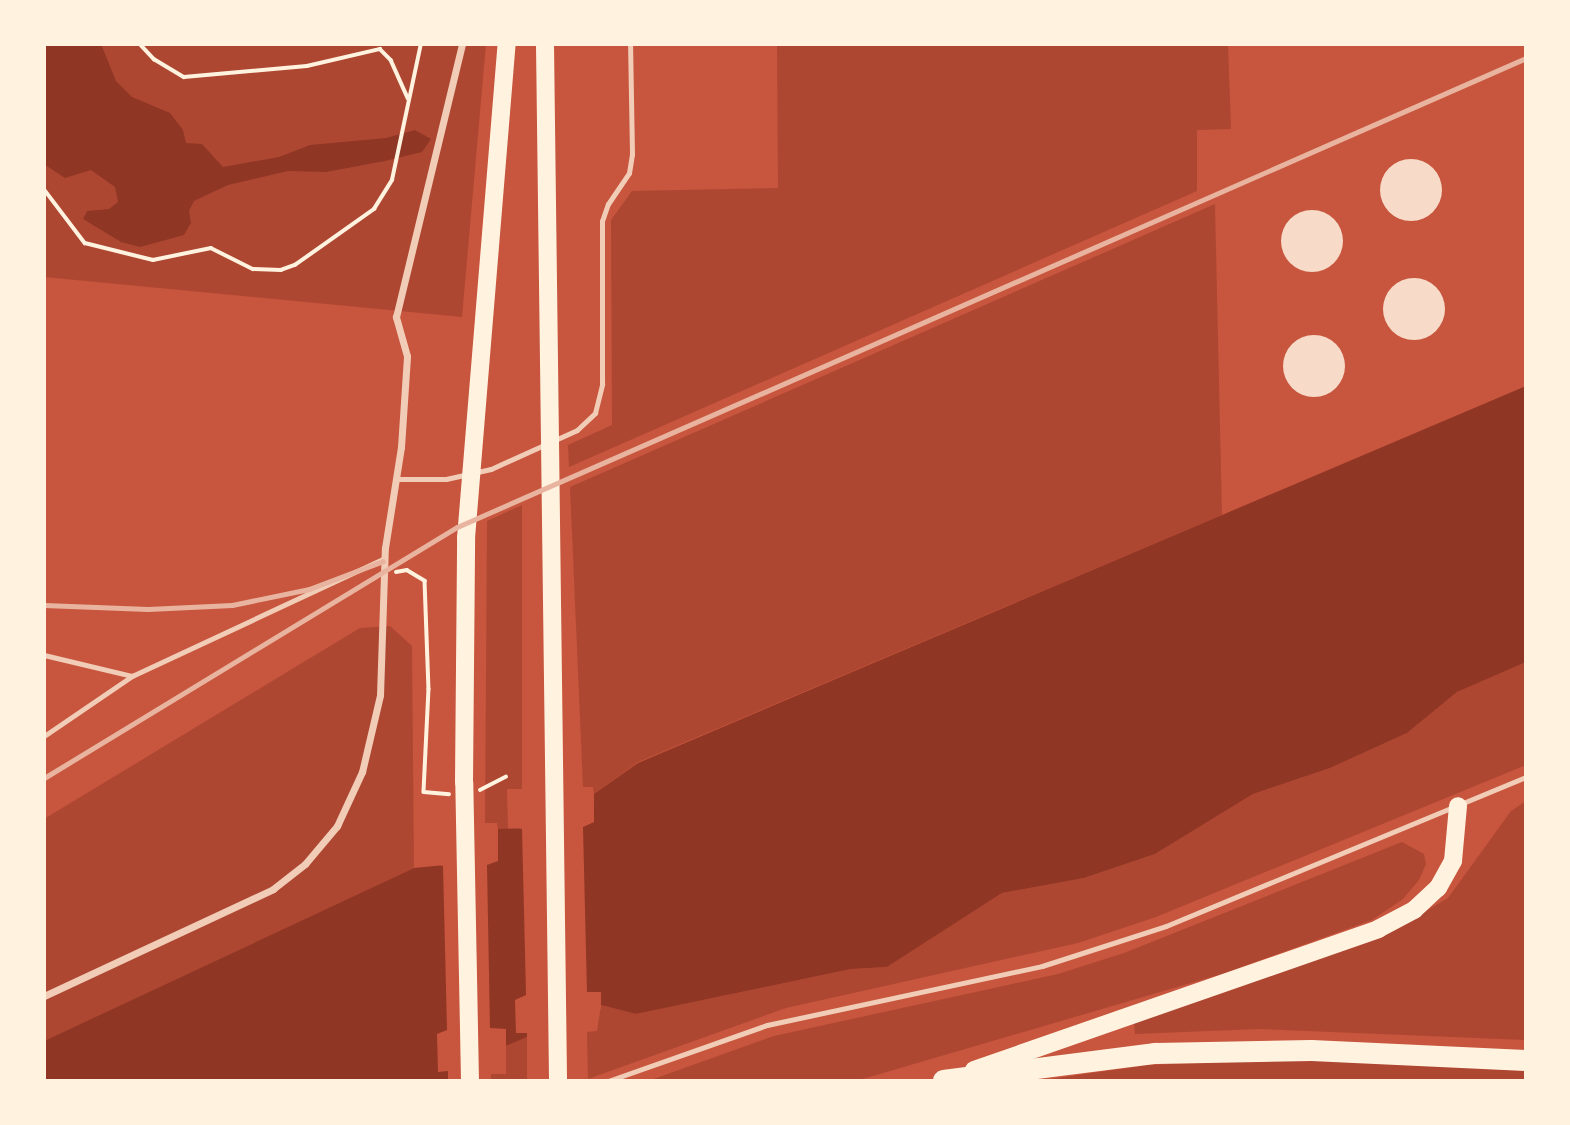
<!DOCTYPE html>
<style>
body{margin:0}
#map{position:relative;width:1570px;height:1125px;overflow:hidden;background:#c8553d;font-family:"Titillium Web",sans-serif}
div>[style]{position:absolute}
.green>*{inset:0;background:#ae4732}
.water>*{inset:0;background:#8f3625}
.pier>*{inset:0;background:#c8553d}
.building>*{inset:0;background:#f7dbc8}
.round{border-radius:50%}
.path>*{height:3.5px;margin:-1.75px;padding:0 1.75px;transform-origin:1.75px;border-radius:1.75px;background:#fff3e0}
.service>*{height:5px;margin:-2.5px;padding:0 2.5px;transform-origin:2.5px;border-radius:2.5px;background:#f1ccb7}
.minor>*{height:7px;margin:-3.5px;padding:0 3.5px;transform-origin:3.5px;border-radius:3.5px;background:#f1ccb7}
.primary>*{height:18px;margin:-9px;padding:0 9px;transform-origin:9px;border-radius:9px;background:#fff3e0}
.motorway>*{height:21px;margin:-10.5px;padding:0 10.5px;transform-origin:10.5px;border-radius:10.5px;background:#fff3e0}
.rail>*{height:5px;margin:-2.5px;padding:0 2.5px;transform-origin:2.5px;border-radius:2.5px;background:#e9b49f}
span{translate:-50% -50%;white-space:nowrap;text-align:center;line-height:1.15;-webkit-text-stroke:5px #fff3e0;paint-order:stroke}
.frame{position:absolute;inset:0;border:46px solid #fff3e0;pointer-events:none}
</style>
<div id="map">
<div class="green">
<i style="clip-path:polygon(44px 44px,486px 44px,462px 317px,44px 277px)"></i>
<i style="clip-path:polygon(777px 44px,1228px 44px,1231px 129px,1197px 130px,1197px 191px,569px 467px,568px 445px,612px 425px,611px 220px,632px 191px,778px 188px)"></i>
<i style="clip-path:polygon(1215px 204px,1222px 515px,638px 762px,594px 794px,593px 787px,583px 787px,570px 487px)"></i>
<i style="clip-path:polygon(522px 505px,522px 789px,507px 789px,508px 829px,498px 829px,497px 823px,485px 823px,487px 521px)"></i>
<i style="clip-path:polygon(390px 626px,412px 646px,414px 868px,44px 1041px,44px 819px,360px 628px)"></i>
<i style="clip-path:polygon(1526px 662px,1526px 765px,1156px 917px,1078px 943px,786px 1008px,588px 1079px,587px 1032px,597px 1031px,601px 1005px,636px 1014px,851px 969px,887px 967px,1002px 893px,1084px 878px,1155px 854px,1253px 794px,1330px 768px,1407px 733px,1457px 692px)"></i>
<i style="clip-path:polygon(1526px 801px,1526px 1040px,1259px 1029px,1135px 1034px,1134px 1023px,1390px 932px,1448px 898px,1511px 811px)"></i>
<i style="clip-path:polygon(1402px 842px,1424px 854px,1426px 864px,1419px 880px,1403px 899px,1372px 920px,1225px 973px,856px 1081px,648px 1081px,774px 1036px,1058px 974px,1124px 953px)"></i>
<i style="clip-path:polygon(527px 1037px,527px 1081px,491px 1081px,491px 1074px,506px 1074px,506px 1046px)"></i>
<i style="clip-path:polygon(1297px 1059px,1526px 1071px,1526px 1081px,1037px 1081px,1148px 1065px)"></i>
</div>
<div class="water">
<i style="clip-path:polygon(44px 44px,101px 44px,116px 81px,132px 97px,170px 113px,183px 130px,186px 143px,202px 144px,223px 167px,279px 157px,310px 145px,386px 138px,415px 130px,431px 139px,422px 152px,385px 161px,326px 172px,288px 171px,228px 185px,194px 201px,189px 211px,191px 223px,184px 235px,140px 247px,121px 242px,83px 219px,87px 211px,109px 209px,118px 202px,115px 187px,91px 170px,65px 178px,44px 164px)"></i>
<i style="clip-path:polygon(1526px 386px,1526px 662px,1457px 692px,1407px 733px,1330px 768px,1253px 794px,1155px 854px,1084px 878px,1002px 893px,887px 967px,851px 969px,636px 1014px,601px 1005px,506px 1046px,461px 1081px,44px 1081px,44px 1041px,414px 868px,498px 860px,498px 829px,583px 826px,594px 822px,594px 794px,638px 763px)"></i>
</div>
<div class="pier">
<i style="clip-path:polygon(594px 790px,594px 822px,583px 827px,587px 992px,601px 992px,601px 1009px,527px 1041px,527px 1033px,516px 1033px,515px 1000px,526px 995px,522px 829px,508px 825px,591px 820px)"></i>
<i style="clip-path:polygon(497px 825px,498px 861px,487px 865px,490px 1028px,506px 1029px,506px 1051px,467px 1081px,448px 1081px,448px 1071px,438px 1072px,437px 1034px,447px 1030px,443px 866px,430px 862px,494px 858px)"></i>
</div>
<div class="building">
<i class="round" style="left:1380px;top:159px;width:62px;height:62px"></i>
<i class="round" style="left:1281px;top:210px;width:62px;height:62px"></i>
<i class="round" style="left:1383px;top:278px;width:62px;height:62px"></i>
<i class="round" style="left:1283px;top:335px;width:62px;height:62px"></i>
</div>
<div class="path">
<i style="left:140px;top:44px;width:21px;rotate:47deg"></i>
<i style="left:154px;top:59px;width:35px;rotate:31deg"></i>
<i style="left:184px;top:77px;width:123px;rotate:-5.1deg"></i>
<i style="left:307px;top:66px;width:75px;rotate:-13.1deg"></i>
<i style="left:380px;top:49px;width:16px;rotate:45deg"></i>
<i style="left:391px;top:60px;width:42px;rotate:65.9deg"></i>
<i style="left:44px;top:189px;width:68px;rotate:52.8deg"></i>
<i style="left:85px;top:243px;width:70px;rotate:14deg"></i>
<i style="left:153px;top:260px;width:59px;rotate:-11.7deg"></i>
<i style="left:211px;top:248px;width:47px;rotate:26.6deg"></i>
<i style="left:253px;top:269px;width:28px;rotate:2deg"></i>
<i style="left:281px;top:270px;width:15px;rotate:-20deg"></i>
<i style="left:295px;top:265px;width:97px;rotate:-35.3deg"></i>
<i style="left:374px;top:209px;width:34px;rotate:-58deg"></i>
<i style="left:392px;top:180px;width:139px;rotate:-78deg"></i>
<i style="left:396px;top:572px;width:11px;rotate:-10deg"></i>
<i style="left:407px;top:570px;width:21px;rotate:31deg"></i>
<i style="left:425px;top:581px;width:108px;rotate:87.9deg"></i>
<i style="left:429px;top:689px;width:103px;rotate:92.8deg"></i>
<i style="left:424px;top:792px;width:25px;rotate:5deg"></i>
<i style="left:480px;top:790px;width:29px;rotate:-27deg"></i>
</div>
<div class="service">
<i style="left:396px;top:479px;width:50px"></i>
<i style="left:446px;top:479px;width:46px;rotate:-12.5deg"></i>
<i style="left:491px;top:469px;width:94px;rotate:-24.4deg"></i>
<i style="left:577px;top:430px;width:25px;rotate:-43deg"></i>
<i style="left:595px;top:413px;width:30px;rotate:-76deg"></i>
<i style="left:602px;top:384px;width:163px;rotate:-90deg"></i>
<i style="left:602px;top:221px;width:18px;rotate:-71deg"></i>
<i style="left:608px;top:204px;width:37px;rotate:-56deg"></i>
<i style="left:629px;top:173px;width:19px;rotate:-81deg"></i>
<i style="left:632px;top:154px;width:110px;rotate:-91deg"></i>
<i style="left:44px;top:655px;width:90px;rotate:13.4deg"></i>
<i style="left:44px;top:736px;width:107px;rotate:-34.3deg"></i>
<i style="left:132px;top:676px;width:279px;rotate:-25deg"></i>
<i style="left:608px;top:1081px;width:169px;rotate:-19.4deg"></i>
<i style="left:767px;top:1025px;width:281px;rotate:-12.1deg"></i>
<i style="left:1042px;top:966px;width:130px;rotate:-17.9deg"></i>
<i style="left:1166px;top:926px;width:390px;rotate:-22.5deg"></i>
</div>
<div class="minor">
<i style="left:44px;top:996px;width:253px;rotate:-25deg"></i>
<i style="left:273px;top:889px;width:41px;rotate:-38deg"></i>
<i style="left:305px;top:864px;width:50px;rotate:-49.9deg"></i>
<i style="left:337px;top:826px;width:60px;rotate:-65.2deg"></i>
<i style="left:362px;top:772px;width:79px;rotate:-76.8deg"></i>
<i style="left:380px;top:695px;width:147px;rotate:-88.1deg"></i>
<i style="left:385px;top:548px;width:102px;rotate:-81deg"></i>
<i style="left:401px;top:447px;width:91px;rotate:-86.2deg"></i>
<i style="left:407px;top:356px;width:41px;rotate:-105.8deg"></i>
<i style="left:396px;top:317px;width:281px;rotate:-76.4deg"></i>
</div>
<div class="primary">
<i style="left:545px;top:44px;width:1037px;rotate:89.28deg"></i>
<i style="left:974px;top:1070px;width:428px;rotate:-19.2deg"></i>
<i style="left:1378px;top:929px;width:41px;rotate:-27.8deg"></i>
<i style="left:1414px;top:910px;width:33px;rotate:-43deg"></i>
<i style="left:1438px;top:888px;width:31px;rotate:-61deg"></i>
<i style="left:1453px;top:861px;width:55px;rotate:-84.8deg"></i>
<i style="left:470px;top:1081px;width:299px;rotate:-91.1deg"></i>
<i style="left:464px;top:782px;width:244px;rotate:-89.5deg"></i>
<i style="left:466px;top:538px;width:496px;rotate:-85.3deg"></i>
</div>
<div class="motorway">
<i style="left:943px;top:1080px;width:214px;rotate:-7.3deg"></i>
<i style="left:1155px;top:1053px;width:156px;rotate:-1.1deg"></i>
<i style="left:1311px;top:1050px;width:215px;rotate:2.7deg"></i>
</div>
<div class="rail">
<i style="left:44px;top:605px;width:104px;rotate:2.2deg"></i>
<i style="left:148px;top:609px;width:84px;rotate:-2.7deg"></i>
<i style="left:232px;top:605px;width:79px;rotate:-11.7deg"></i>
<i style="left:309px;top:589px;width:79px;rotate:-20.7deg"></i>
<i style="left:44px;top:778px;width:483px;rotate:-31.3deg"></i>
<i style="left:457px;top:527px;width:1167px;rotate:-23.69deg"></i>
</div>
<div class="frame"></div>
</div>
